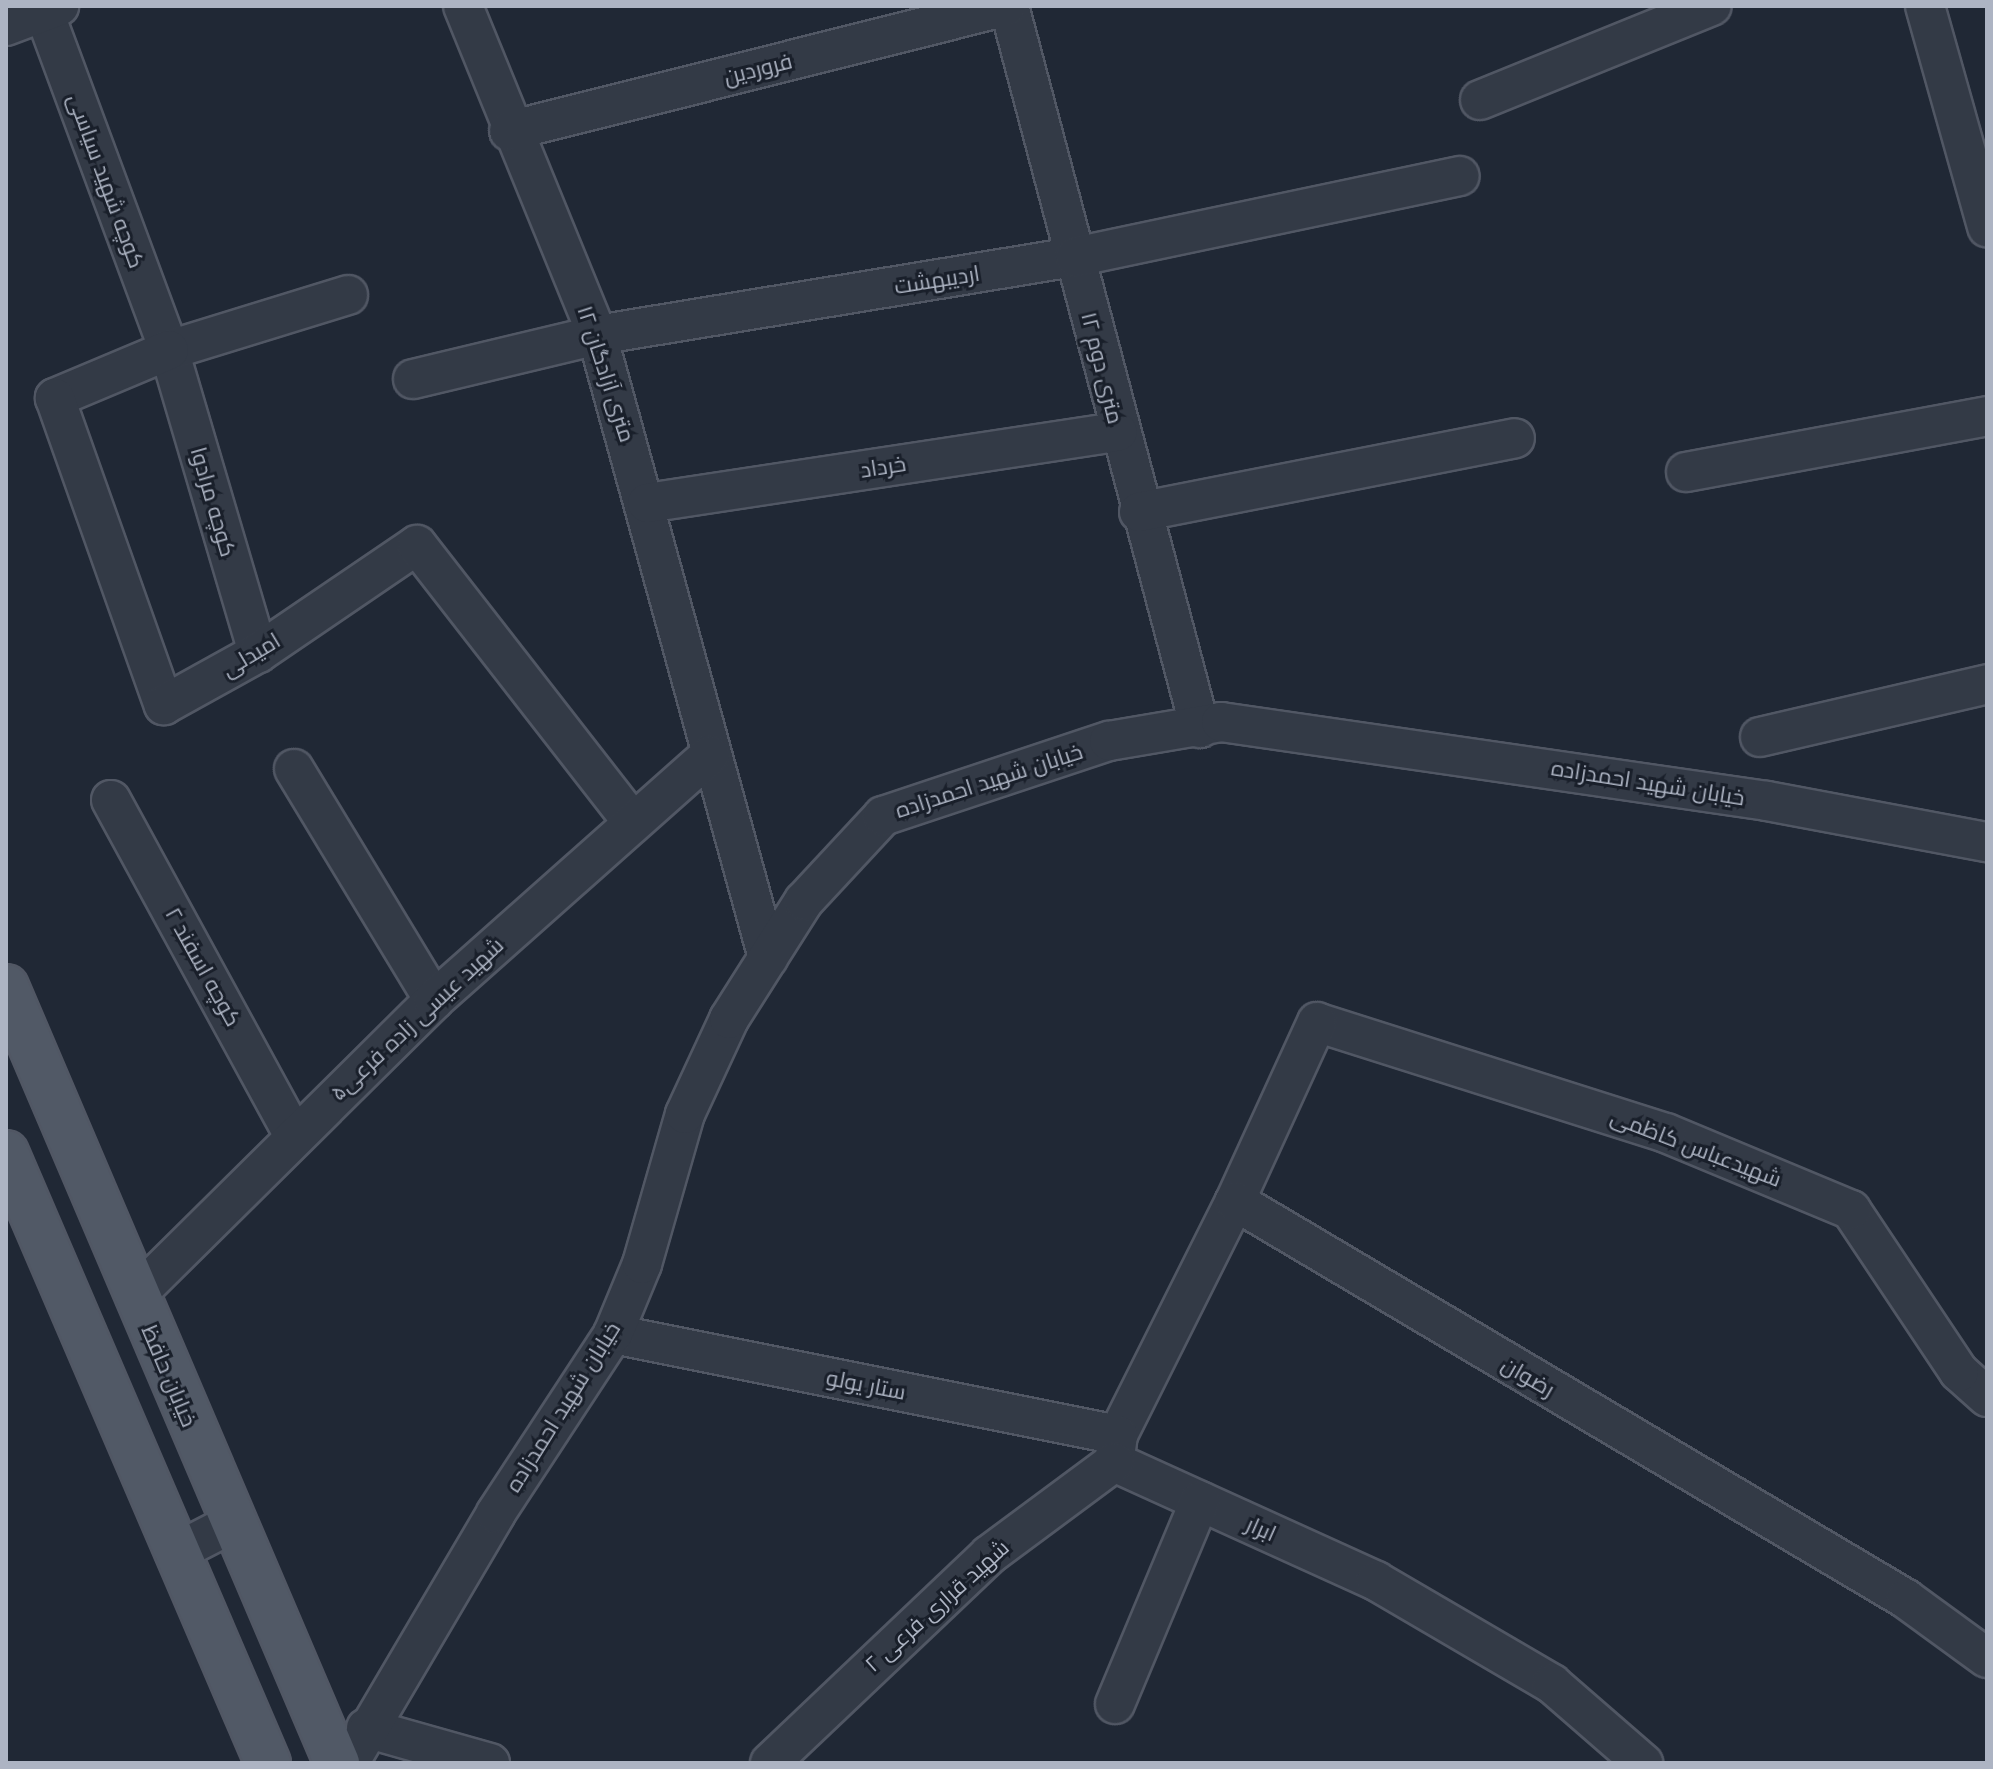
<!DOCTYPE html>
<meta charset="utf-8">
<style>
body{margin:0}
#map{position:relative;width:1993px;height:1769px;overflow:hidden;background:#202835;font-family:Inter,Cairo,sans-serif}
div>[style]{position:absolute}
.roads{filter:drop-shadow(2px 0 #515764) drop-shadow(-2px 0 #515764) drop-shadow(0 2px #515764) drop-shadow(0 -2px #515764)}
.minor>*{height:38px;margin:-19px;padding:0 19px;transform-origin:19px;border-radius:19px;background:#333a46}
.major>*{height:44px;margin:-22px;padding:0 22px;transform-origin:22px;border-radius:22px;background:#515966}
span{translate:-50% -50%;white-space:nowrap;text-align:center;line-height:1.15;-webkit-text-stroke:6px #191f2a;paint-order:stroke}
.street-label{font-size:22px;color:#adb4c3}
.frame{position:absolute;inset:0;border:8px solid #adb4c3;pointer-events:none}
</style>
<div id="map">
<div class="roads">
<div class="minor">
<i style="left:463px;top:6px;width:355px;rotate:67.8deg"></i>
<i style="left:597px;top:335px;width:646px;rotate:74.65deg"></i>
<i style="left:1009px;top:6px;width:747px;rotate:75.18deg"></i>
<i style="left:1925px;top:6px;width:230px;rotate:74.3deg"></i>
<i style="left:44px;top:12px;width:360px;rotate:69.7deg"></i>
<i style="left:169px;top:350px;width:316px;rotate:73.6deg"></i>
<i style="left:6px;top:26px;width:57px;rotate:-20.7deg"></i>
<i style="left:1480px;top:100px;width:250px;rotate:-22.1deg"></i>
<i style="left:509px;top:131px;width:513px;rotate:-14.09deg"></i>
<i style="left:348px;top:295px;width:187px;rotate:162.9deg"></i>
<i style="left:169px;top:350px;width:124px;rotate:157.2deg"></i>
<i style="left:55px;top:398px;width:326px;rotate:70.5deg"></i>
<i style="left:164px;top:705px;width:107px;rotate:-29deg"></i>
<i style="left:258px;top:653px;width:192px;rotate:-34.2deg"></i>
<i style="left:417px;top:545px;width:351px;rotate:52.1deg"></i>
<i style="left:413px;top:379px;width:189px;rotate:-13.4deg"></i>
<i style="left:597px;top:335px;width:484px;rotate:-9.3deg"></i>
<i style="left:1075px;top:257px;width:393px;rotate:-11.9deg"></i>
<i style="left:1686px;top:472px;width:306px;rotate:-10.5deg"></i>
<i style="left:647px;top:503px;width:476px;rotate:-8.6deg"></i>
<i style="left:1139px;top:512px;width:383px;rotate:-11.1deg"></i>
<i style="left:1760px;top:737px;width:233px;rotate:-13.1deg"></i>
<i style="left:294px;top:769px;width:270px;rotate:58.8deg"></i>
<i style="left:111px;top:800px;width:382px;rotate:61.4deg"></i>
<i style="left:1235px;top:1201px;width:262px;rotate:116.6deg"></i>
<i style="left:1118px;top:1435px;width:27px;rotate:98deg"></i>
<i style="left:1114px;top:1462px;width:288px;rotate:24.4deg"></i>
<i style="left:1376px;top:1581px;width:204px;rotate:30.3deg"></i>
<i style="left:1552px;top:1684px;width:121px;rotate:41deg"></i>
<i style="left:135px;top:1296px;width:421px;rotate:-44.7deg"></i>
<i style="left:434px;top:1000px;width:369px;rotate:-41.6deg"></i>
<i style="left:613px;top:1334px;width:515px;rotate:11.31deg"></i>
<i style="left:1987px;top:1397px;width:38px;rotate:-138deg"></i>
<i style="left:1959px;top:1372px;width:195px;rotate:-123.7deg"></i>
<i style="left:1851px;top:1210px;width:200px;rotate:-157.4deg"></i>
<i style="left:1666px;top:1133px;width:366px;rotate:-162.4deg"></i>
<i style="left:1317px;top:1022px;width:197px;rotate:114.6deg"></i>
<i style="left:1235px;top:1201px;width:780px;rotate:30.67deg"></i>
<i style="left:1906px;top:1599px;width:100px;rotate:36.1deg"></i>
<i style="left:175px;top:1553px;width:65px;rotate:-27.3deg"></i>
<i style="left:1115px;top:1704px;width:220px;rotate:-67.3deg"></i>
<i style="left:366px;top:1728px;width:129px;rotate:15.8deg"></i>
<i style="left:349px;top:1763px;width:290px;rotate:-59.5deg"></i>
<i style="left:496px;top:1513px;width:214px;rotate:-56.8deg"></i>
<i style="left:613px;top:1334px;width:76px;rotate:-67.5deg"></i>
<i style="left:642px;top:1264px;width:156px;rotate:-74deg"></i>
<i style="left:685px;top:1114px;width:105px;rotate:-65.1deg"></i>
<i style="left:729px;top:1019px;width:140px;rotate:-57.6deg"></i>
<i style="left:804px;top:901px;width:116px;rotate:-47.1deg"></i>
<i style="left:883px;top:816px;width:238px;rotate:-18.4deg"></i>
<i style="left:1109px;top:741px;width:114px;rotate:-9.6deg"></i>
<i style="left:1221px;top:722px;width:552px;rotate:8.23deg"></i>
<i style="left:1767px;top:801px;width:224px;rotate:10.6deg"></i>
<i style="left:770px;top:1763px;width:302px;rotate:-43.5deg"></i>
<i style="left:989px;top:1555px;width:156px;rotate:-36.6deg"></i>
</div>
<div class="major">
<i style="left:6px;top:987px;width:844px;rotate:66.9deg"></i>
<i style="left:6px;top:1153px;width:664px;rotate:66.76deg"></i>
</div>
</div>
<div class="street-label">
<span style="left:758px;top:69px;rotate:-14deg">فروردین</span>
<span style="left:106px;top:181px;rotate:70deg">کوچه شهید سیاسی</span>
<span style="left:937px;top:280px;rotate:-9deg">اردیبهشت</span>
<span style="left:1102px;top:368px;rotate:76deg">۱۲ متری دوم</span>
<span style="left:606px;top:374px;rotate:72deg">۱۲ متری آزادگان</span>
<span style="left:883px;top:467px;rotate:-9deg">خرداد</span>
<span style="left:213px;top:502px;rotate:74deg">کوچه مرادوا</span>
<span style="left:251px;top:655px;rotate:-31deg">امیدلی</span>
<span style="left:989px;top:781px;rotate:-18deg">خیابان شهید احمدزاده</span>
<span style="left:1648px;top:783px;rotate:9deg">خیابان شهید احمدزاده</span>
<span style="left:203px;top:967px;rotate:61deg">کوچه اسفند ۲</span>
<span style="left:417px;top:1019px;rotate:-43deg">شهید عیسی زاده فرعی۵</span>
<span style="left:1696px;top:1148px;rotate:21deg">شهیدعباس کاظمی</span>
<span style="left:169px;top:1376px;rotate:67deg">خیابان حافظ</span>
<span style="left:1528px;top:1377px;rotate:30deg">رضوان</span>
<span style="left:866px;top:1385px;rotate:11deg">ستار یولو</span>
<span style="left:563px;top:1407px;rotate:-58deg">خیابان شهید احمدزاده</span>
<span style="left:1261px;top:1529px;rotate:24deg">ابرار</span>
<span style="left:937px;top:1606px;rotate:-42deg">شهید قراری فرعی ۲</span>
</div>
<div class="frame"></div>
</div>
